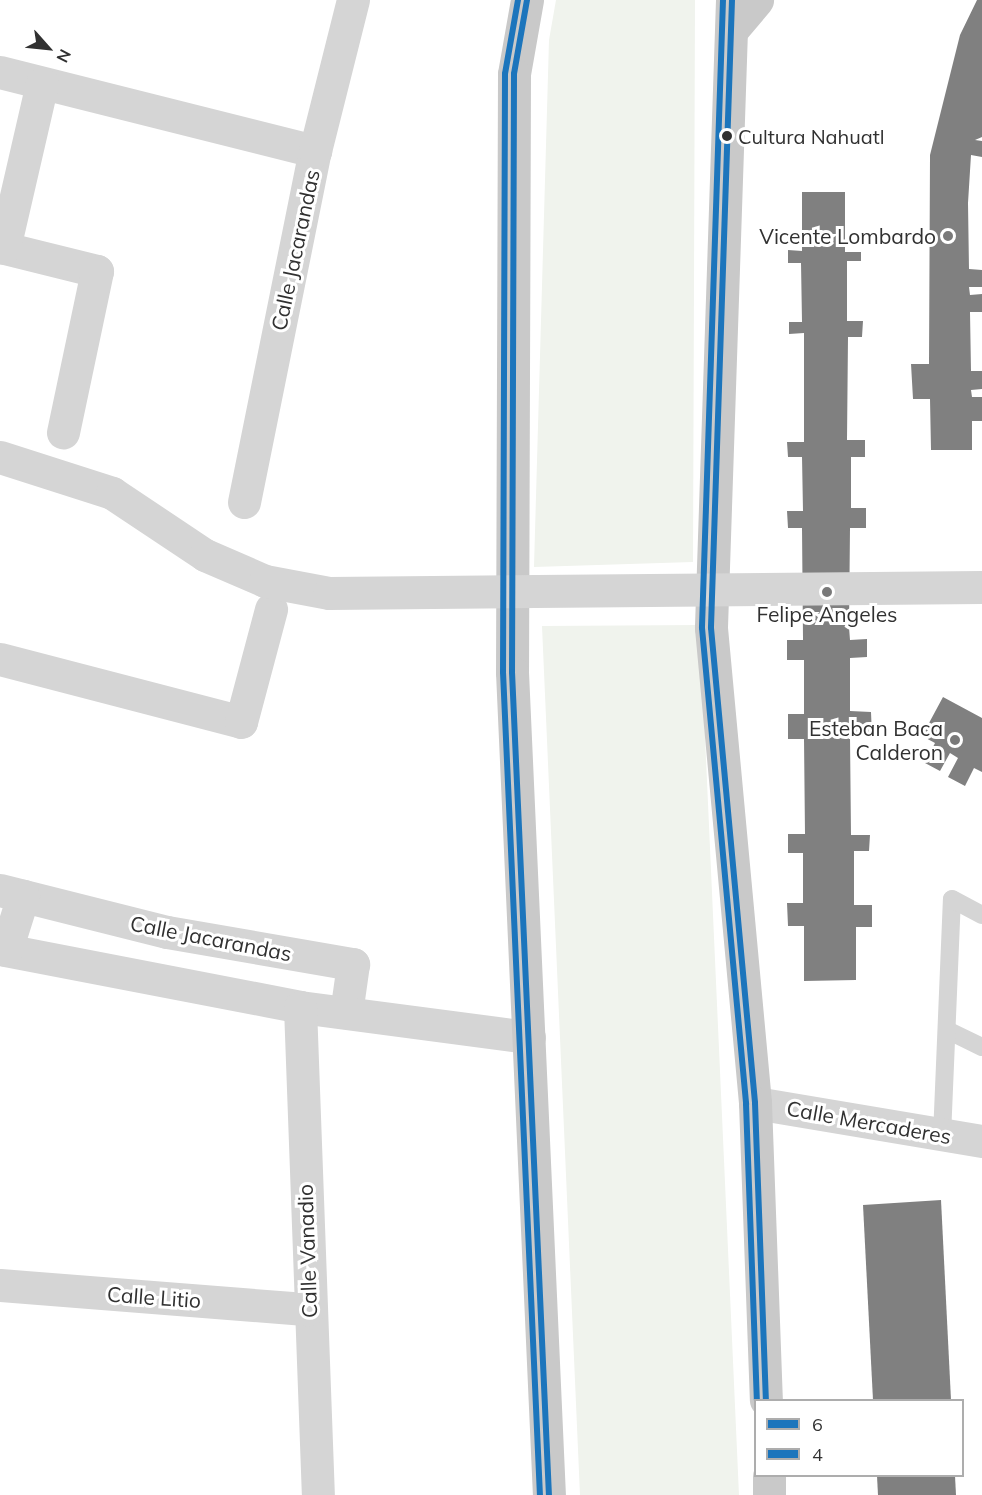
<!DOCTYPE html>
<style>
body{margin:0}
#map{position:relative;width:982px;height:1495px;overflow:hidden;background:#fff;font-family:Mulish,sans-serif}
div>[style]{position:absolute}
.green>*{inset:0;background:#f0f3ed}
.building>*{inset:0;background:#808080}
.lane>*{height:18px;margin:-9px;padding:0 9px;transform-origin:9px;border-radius:9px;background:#d5d5d5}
.street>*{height:33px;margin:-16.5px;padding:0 16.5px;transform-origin:16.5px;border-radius:16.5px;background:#d5d5d5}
.primary>*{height:33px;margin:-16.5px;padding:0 16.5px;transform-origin:16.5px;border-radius:16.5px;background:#c9c9c9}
.street-bridge>*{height:33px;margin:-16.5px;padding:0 16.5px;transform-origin:16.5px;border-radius:16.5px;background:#d5d5d5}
.bus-1>*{height:6px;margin:-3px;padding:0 3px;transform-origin:3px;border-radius:3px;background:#1c75bc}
.bus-2>*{height:6px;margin:-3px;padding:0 3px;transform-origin:3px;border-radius:3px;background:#1c75bc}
.dots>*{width:16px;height:16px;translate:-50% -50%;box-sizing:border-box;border:3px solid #fff;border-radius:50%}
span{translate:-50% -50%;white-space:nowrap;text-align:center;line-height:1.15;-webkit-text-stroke:6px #fff;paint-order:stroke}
.bus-label{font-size:20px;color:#313131}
.left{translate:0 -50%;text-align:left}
.poi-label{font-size:21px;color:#313131}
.right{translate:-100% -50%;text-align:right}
.street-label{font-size:21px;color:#313131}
.legend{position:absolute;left:754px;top:1399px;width:210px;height:78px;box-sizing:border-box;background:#fff;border:2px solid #adadad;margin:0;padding:8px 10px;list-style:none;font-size:18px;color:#313131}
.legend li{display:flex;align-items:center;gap:12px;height:30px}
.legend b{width:30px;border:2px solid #adadad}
.north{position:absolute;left:18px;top:18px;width:60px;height:60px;-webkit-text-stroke:4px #fff;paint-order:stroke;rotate:117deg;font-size:16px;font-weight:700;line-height:24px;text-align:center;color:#313131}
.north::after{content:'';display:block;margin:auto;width:21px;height:27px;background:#313131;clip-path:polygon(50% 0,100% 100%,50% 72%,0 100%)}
</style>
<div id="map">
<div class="green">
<i style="clip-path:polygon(556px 0,695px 0,693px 562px,534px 567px,549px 40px)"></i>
<i style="clip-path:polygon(700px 625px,739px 1495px,580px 1495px,542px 626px)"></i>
</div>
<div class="building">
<i style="clip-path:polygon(977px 0,982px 0,982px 137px,975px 140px,982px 141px,982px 157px,971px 155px,968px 203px,969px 269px,982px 270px,982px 287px,969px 287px,970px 295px,982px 294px,982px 312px,970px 312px,971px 371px,982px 371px,982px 389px,971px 390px,972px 397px,982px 397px,982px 421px,972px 421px,972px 450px,931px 450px,930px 399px,913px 399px,911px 364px,929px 364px,930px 155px,960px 35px)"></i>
<i style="clip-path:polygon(802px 192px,845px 192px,845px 252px,861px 252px,861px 261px,847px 261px,847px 321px,863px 321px,862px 337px,848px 337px,847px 440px,865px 440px,865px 457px,851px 457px,851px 508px,866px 508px,866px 528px,850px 528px,849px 627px,850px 640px,867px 639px,867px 657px,850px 658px,850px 711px,871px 712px,872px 736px,850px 736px,851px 835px,870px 835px,869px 851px,854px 851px,854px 905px,872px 905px,872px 927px,856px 927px,856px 980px,804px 981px,804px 926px,788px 926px,787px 903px,803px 903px,803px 853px,788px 853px,788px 834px,805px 834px,804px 739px,788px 739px,788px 714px,804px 714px,804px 660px,787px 660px,787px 640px,803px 640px,802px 528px,788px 528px,787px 511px,803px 511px,802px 457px,788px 457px,787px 442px,804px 442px,804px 333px,789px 334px,789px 322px,802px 322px,801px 263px,788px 263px,788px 250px,802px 251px)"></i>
<i style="clip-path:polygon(943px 697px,982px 718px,982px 772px,974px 768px,965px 786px,948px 777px,958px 758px,950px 753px,940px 771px,925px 763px,935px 743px,922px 736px)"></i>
<i style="clip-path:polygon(941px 1200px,951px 1400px,873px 1400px,863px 1205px)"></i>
<i style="clip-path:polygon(877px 1476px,955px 1476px,956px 1495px,878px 1495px)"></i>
</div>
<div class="lane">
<i style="left:947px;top:1030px;width:39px;rotate:26deg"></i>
<i style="left:942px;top:1136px;width:237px;rotate:-87.6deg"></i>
<i style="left:952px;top:899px;width:34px;rotate:28deg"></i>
</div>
<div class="street">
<i style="left:0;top:72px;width:325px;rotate:14.1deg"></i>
<i style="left:0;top:247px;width:100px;rotate:13.9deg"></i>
<i style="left:97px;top:271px;width:165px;rotate:101.9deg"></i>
<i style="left:4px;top:248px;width:169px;rotate:-77deg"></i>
<i style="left:244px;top:502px;width:358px;rotate:-78.6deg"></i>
<i style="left:315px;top:151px;width:156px;rotate:-75.9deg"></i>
<i style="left:0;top:659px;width:249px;rotate:14.6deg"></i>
<i style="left:241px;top:722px;width:117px;rotate:-75.1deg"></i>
<i style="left:0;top:890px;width:172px;rotate:14.1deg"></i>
<i style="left:167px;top:932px;width:189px;rotate:9.8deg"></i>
<i style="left:353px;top:964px;width:49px;rotate:98.1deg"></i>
<i style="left:0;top:949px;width:306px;rotate:10.9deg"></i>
<i style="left:300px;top:1007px;width:231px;rotate:7.5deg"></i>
<i style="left:6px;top:950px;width:57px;rotate:-72.5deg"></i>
<i style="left:300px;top:1007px;width:488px;rotate:87.9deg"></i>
<i style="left:755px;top:1103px;width:230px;rotate:9.5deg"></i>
<i style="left:0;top:1285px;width:309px;rotate:4.5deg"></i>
</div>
<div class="primary">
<i style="left:527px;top:0;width:75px;rotate:100deg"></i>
<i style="left:514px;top:74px;width:598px;rotate:90.19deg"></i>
<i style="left:512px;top:672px;width:824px;rotate:87.43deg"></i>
<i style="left:732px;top:0;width:628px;rotate:91.92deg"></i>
<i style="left:711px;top:628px;width:477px;rotate:84.7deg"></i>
<i style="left:755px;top:1103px;width:297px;rotate:87.9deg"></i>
<i style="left:732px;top:30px;width:39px;rotate:-50deg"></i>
<i style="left:769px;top:1476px;width:19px;rotate:90deg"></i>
</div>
<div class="street-bridge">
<i style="left:0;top:457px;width:118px;rotate:17.8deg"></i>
<i style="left:112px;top:493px;width:112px;rotate:33.7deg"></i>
<i style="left:205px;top:555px;width:65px;rotate:23.4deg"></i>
<i style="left:265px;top:581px;width:65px;rotate:10.6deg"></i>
<i style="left:329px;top:593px;width:653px;rotate:-0.53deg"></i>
</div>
<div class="bus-1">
<i style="left:527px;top:0;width:75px;rotate:100deg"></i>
<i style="left:514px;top:74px;width:598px;rotate:90.19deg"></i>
<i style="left:512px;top:672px;width:824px;rotate:87.43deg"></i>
<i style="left:732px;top:0;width:628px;rotate:91.92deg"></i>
<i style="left:711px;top:628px;width:477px;rotate:84.7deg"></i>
<i style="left:755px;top:1103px;width:297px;rotate:87.9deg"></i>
</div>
<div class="bus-2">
<i style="left:518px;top:0;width:75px;rotate:100deg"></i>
<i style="left:505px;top:74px;width:598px;rotate:90.19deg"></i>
<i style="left:503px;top:672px;width:824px;rotate:87.43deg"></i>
<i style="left:723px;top:0;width:628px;rotate:91.92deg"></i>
<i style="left:702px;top:628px;width:478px;rotate:84.7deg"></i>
<i style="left:746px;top:1104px;width:296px;rotate:87.9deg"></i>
</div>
<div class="dots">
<i style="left:727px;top:136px;background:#313131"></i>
<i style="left:948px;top:236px;background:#797979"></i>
<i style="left:827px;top:592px;background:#797979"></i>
<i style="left:955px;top:740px;background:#797979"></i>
</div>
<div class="bus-label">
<span class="left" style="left:738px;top:136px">Cultura Nahuatl</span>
</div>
<div class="poi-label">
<span class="right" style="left:936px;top:236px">Vicente Lombardo</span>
<span style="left:827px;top:614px">Felipe Angeles</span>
<span class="right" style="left:943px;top:740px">Esteban Baca<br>Calderon</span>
</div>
<div class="street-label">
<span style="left:295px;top:250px;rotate:-78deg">Calle Jacarandas</span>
<span style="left:211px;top:938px;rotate:11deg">Calle Jacarandas</span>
<span style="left:869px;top:1122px;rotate:10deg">Calle Mercaderes</span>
<span style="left:307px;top:1251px;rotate:-92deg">Calle Vanadio</span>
<span style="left:154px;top:1297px;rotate:4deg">Calle Litio</span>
</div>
<ul class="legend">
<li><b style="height:8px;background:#1c75bc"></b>6</li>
<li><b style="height:8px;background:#1c75bc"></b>4</li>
</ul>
<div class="north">N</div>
</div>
